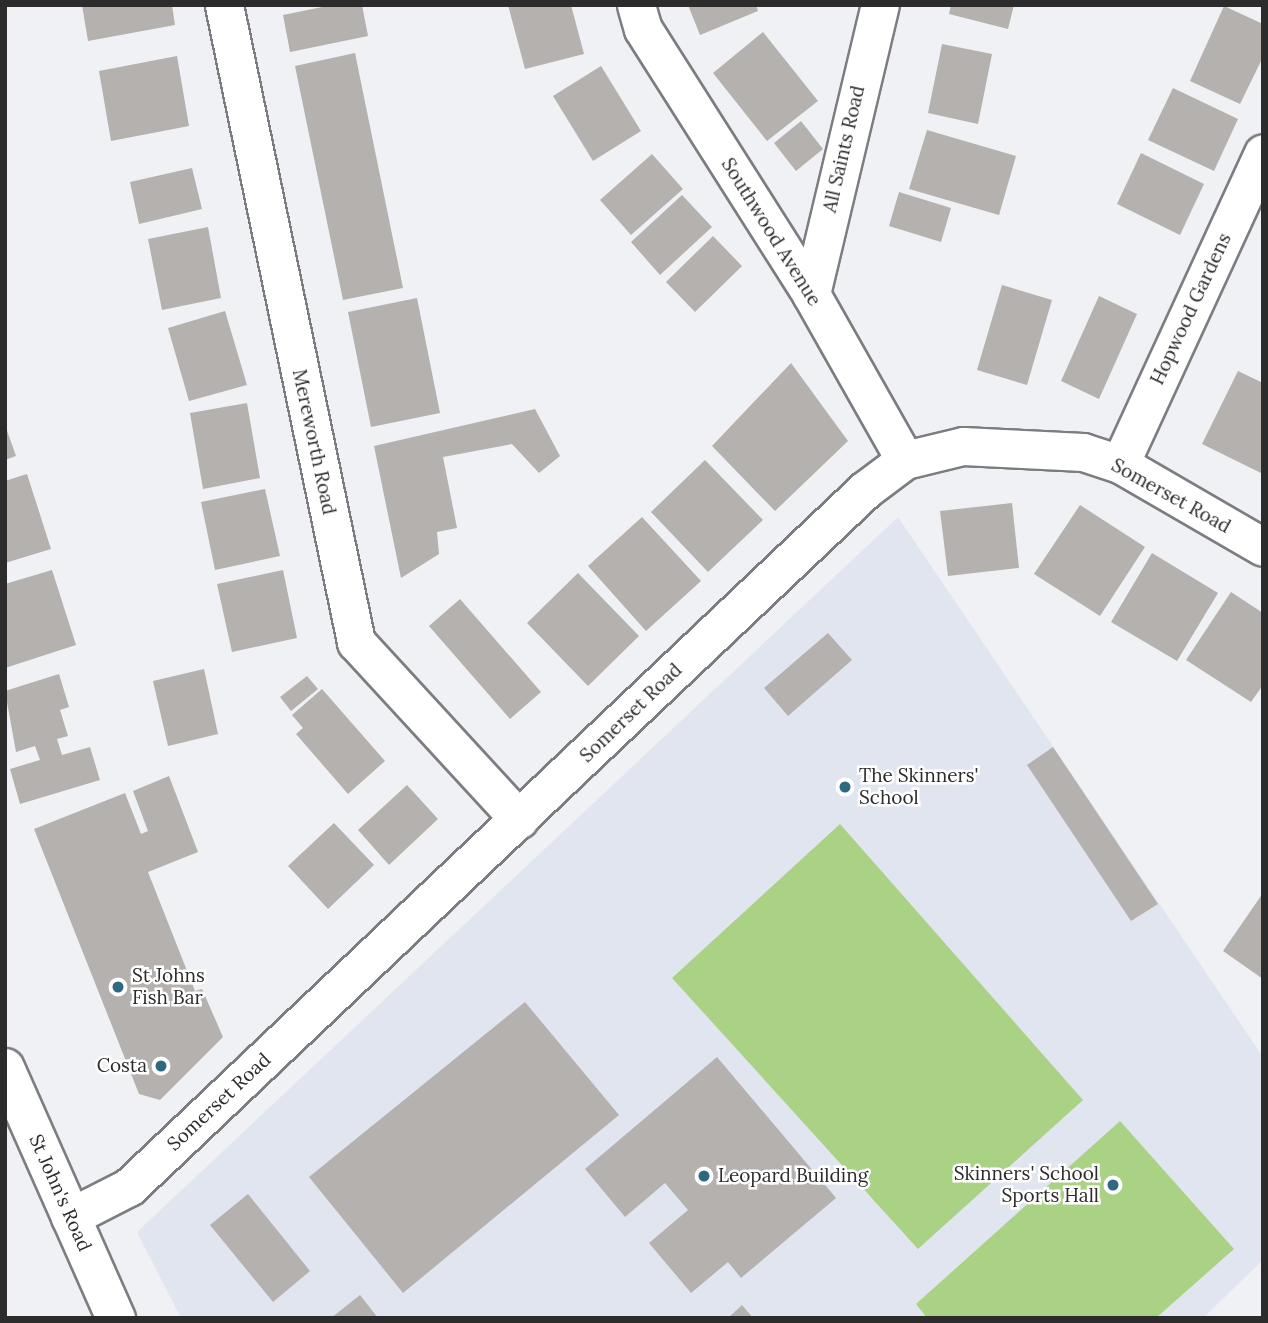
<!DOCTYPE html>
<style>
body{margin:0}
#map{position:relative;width:1268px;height:1323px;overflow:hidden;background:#f0f1f4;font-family:Lora,serif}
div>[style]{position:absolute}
.built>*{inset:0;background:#e1e5ef}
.green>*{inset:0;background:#aad284}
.building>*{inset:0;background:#b4b1af}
.roads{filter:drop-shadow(2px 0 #7c7d80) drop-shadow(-2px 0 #7c7d80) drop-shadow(0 2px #7c7d80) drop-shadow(0 -2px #7c7d80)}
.minor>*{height:37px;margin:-18.5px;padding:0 18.5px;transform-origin:18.5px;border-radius:18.5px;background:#fff}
.trunk>*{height:38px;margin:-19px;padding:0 19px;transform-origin:19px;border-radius:19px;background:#fff}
.dots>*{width:19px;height:19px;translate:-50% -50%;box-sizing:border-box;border:4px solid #fff;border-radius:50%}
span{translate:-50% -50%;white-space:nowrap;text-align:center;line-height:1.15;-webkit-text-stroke:5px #fff;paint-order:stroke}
.street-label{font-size:19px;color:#2c2c2d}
.poi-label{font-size:19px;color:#2c2c2d}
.left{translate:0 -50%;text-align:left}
.right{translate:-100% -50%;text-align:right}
.frame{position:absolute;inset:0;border:7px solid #2c2c2d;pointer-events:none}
</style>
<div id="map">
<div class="built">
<i style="clip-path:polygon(898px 517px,1263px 1057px,1263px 1260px,1203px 1318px,181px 1318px,137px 1232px)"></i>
</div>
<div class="green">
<i style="clip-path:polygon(840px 824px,1083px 1100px,918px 1249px,672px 978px)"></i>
<i style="clip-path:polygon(1120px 1121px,1234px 1249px,1156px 1318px,927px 1318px,916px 1304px)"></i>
</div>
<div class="building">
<i style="clip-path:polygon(82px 5px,172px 5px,175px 25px,88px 41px)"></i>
<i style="clip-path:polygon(332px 5px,362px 5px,368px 36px,290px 52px,283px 15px)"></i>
<i style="clip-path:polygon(508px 5px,571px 5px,584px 54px,525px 69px)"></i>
<i style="clip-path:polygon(688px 5px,756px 5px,758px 11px,700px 35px)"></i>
<i style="clip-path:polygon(951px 5px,1014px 5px,1008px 29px,949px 14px)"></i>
<i style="clip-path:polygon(1224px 6px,1263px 24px,1263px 57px,1240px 104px,1190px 81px)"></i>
<i style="clip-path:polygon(763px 32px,818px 101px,767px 141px,713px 73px)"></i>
<i style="clip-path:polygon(942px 44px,992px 54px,978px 124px,928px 113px)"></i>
<i style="clip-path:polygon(355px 53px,403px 288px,343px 300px,295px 66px)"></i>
<i style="clip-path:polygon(177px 56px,189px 126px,111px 141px,99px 71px)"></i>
<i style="clip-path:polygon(601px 66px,641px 131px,593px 161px,553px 96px)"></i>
<i style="clip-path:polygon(1173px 88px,1238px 119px,1214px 171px,1148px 140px)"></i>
<i style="clip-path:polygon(801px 121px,823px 149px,796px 171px,774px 143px)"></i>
<i style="clip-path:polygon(927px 130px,1016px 156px,999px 215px,909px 189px)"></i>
<i style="clip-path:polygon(1141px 153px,1204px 184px,1180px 235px,1117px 204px)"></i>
<i style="clip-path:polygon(652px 154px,683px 189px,631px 235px,600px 200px)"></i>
<i style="clip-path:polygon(192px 168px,202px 209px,139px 224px,130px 182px)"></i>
<i style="clip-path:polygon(899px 192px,951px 208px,941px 242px,889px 226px)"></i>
<i style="clip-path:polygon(682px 195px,712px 227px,660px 275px,631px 242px)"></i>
<i style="clip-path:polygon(208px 227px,221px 298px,162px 310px,148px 239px)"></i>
<i style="clip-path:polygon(713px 236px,742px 266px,695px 312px,666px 282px)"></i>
<i style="clip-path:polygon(1002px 285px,1052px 300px,1027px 385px,977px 370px)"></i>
<i style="clip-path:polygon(1099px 296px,1137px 314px,1099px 399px,1061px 381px)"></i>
<i style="clip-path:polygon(417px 298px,440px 413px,371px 427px,348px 312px)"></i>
<i style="clip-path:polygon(225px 311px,247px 385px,189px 401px,168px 328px)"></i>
<i style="clip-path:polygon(791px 363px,848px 441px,775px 511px,712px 446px)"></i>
<i style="clip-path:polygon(1238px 371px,1263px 383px,1263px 474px,1202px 444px)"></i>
<i style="clip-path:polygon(247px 403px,260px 478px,203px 489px,190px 413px)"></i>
<i style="clip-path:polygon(535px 409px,560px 456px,539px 473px,512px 444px,443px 457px,457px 528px,437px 532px,439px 554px,401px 578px,374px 446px)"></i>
<i style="clip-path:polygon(5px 425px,16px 456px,5px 460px)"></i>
<i style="clip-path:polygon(705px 460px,763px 520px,708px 572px,651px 512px)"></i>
<i style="clip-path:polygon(27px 474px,51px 549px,5px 563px,5px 481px)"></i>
<i style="clip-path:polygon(265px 489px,280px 556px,215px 570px,201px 502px)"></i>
<i style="clip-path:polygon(1012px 503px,1019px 568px,948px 576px,940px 511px)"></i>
<i style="clip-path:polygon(1080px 505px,1145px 547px,1100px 616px,1034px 574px)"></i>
<i style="clip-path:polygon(642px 517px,701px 581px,646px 631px,588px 566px)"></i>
<i style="clip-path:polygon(1152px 553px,1218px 593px,1177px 661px,1111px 622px)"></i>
<i style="clip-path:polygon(52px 570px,76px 645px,5px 668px,5px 584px)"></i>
<i style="clip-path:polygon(283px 570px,297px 638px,232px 652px,217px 584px)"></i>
<i style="clip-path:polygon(578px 573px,639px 636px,588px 686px,527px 623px)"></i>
<i style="clip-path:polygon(1231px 592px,1263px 613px,1263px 685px,1251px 702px,1186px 660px)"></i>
<i style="clip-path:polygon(460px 599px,541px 692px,510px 719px,429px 626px)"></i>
<i style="clip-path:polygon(828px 633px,852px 660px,788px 716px,764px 688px)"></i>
<i style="clip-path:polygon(204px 669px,218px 734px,168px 746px,153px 681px)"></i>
<i style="clip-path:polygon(59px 674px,69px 707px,60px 710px,68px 736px,57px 739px,62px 755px,90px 747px,100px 780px,20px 804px,10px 769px,40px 760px,35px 746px,16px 752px,5px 691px)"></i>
<i style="clip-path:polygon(307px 676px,318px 689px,291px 711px,280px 697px)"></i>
<i style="clip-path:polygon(322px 689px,385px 761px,348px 794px,296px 734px,303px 728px,292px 715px)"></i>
<i style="clip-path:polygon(1053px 747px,1158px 904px,1131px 921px,1027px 765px)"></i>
<i style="clip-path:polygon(169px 776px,198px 852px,148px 872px,195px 991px,202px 989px,223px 1037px,160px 1100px,139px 1094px,34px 829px,125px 793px,141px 834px,148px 831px,133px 791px)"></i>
<i style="clip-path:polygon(407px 785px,438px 819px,389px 865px,358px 830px)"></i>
<i style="clip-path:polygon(334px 823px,374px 865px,328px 909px,288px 866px)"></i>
<i style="clip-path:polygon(1263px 893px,1263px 979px,1223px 951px)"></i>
<i style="clip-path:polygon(525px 1002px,619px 1115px,403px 1293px,309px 1177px)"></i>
<i style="clip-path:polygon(717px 1057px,836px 1198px,741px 1278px,728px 1262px,691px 1293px,649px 1243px,688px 1210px,665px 1183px,625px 1217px,585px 1169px)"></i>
<i style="clip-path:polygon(248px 1194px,310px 1271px,273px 1302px,210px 1225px)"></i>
<i style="clip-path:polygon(360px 1295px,378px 1318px,331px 1318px)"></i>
<i style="clip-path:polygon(742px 1305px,753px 1318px,728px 1318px)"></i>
</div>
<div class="roads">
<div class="minor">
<i style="left:224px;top:5px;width:651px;rotate:78.29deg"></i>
<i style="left:356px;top:642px;width:241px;rotate:47.4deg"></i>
<i style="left:636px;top:5px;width:25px;rotate:74deg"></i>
<i style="left:643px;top:29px;width:314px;rotate:57.6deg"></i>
<i style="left:811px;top:294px;width:191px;rotate:60.5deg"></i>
<i style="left:811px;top:294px;width:297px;rotate:-76.6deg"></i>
<i style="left:1120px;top:464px;width:342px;rotate:-65.3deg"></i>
<i style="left:70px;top:1217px;width:66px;rotate:-27deg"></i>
<i style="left:129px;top:1187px;width:1014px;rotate:-43.44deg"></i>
<i style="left:865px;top:490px;width:50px;rotate:-36.9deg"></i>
<i style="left:905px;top:460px;width:60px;rotate:-13.6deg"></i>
<i style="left:963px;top:446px;width:120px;rotate:2.9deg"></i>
<i style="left:1083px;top:452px;width:39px;rotate:18deg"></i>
<i style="left:1120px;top:464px;width:165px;rotate:30.1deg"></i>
</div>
<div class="trunk">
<i style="left:5px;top:1068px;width:274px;rotate:66.1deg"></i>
</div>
</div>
<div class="dots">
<i style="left:845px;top:787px;background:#2f6881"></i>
<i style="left:118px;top:987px;background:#2f6881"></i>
<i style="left:161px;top:1066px;background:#2f6881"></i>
<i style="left:704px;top:1176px;background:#2f6881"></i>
<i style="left:1113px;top:1185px;background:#2f6881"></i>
</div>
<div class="street-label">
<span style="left:844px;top:149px;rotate:-77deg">All Saints Road</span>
<span style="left:771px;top:232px;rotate:58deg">Southwood Avenue</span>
<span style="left:1191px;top:309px;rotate:-65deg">Hopwood Gardens</span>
<span style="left:314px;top:442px;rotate:78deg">Mereworth Road</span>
<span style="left:1171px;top:496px;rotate:29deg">Somerset Road</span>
<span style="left:631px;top:713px;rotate:-44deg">Somerset Road</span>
<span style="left:219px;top:1102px;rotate:-43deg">Somerset Road</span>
<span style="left:60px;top:1193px;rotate:66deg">St John's Road</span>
</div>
<div class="poi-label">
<span class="left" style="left:859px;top:787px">The Skinners'<br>School</span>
<span class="left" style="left:132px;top:987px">St Johns<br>Fish Bar</span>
<span class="right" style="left:147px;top:1066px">Costa</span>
<span class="right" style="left:1099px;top:1185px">Skinners' School<br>Sports Hall</span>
<span class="left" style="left:718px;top:1176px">Leopard Building</span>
</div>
<div class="frame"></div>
</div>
